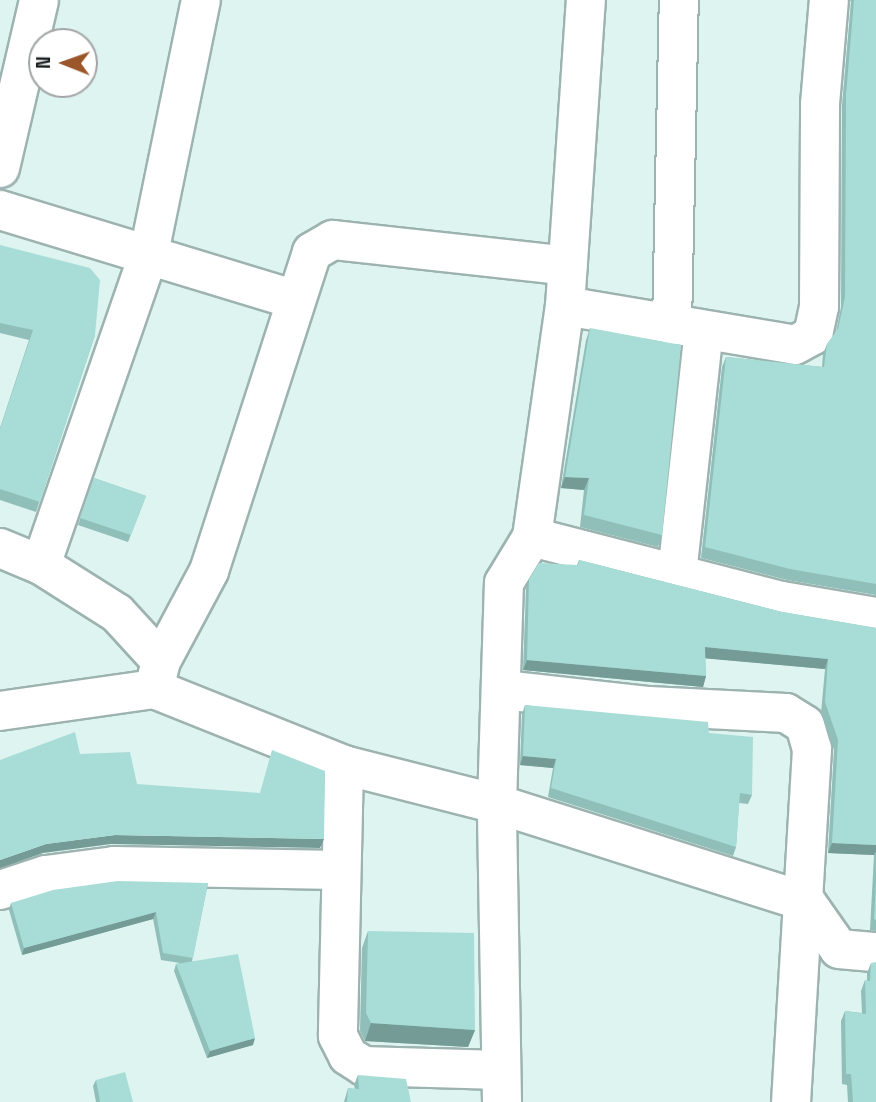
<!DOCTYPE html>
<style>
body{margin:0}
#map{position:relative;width:876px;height:1102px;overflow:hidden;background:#ddf4f1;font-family:"Space Grotesk",sans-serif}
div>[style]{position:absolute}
.roads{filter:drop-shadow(2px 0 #9db3b0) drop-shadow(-2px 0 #9db3b0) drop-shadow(0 2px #9db3b0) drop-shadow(0 -2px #9db3b0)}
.minor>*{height:38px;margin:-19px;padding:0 19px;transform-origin:19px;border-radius:19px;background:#fff}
.wall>*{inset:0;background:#90beb8}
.shaded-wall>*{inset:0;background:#759b96}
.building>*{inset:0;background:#a7ddd6}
span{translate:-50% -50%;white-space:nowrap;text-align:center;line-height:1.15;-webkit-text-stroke:5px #fff;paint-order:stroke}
.north{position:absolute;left:28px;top:28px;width:70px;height:70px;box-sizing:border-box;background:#fff;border:2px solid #a2a5a5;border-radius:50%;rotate:271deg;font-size:19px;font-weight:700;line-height:28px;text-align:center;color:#161e1d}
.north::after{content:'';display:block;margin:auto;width:24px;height:32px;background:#9b562a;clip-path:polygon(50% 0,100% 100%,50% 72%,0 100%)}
</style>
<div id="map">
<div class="roads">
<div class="minor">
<i style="left:0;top:168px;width:172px;rotate:-76.9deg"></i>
<i style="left:0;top:210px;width:309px;rotate:16.9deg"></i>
<i style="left:565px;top:306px;width:233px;rotate:9.6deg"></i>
<i style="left:795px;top:345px;width:21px;rotate:-29deg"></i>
<i style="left:813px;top:335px;width:29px;rotate:-78deg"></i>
<i style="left:819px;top:307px;width:203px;rotate:-89.7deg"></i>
<i style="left:820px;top:104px;width:104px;rotate:-85.1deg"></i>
<i style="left:672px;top:325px;width:325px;rotate:-88.8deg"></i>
<i style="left:532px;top:537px;width:258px;rotate:14.4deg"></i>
<i style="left:782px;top:601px;width:95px;rotate:9.7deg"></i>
<i style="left:0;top:548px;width:44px;rotate:22.5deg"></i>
<i style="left:41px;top:565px;width:90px;rotate:32.3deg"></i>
<i style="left:117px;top:613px;width:65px;rotate:47.5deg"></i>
<i style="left:161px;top:661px;width:29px;rotate:104deg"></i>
<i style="left:154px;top:689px;width:156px;rotate:171.9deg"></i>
<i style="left:41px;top:565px;width:330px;rotate:-70.9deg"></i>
<i style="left:149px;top:253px;width:258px;rotate:-78.4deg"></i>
<i style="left:677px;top:574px;width:245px;rotate:-83.7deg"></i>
<i style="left:161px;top:661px;width:102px;rotate:-61.9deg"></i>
<i style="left:209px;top:571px;width:335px;rotate:-72.1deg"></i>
<i style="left:312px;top:252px;width:24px;rotate:-30deg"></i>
<i style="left:333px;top:240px;width:236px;rotate:6.3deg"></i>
<i style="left:154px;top:689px;width:205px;rotate:21.8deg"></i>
<i style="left:344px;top:765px;width:158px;rotate:14.3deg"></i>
<i style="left:497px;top:804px;width:324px;rotate:17.6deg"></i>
<i style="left:806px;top:902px;width:57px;rotate:54.9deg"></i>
<i style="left:839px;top:949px;width:37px;rotate:5deg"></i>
<i style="left:503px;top:690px;width:147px;rotate:6.3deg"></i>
<i style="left:649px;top:706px;width:137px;rotate:2.9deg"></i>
<i style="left:786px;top:713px;width:22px;rotate:32deg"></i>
<i style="left:805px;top:725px;width:25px;rotate:74deg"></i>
<i style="left:812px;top:749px;width:354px;rotate:93.4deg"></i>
<i style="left:344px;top:765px;width:271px;rotate:91.3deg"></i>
<i style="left:338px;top:1036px;width:22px;rotate:63deg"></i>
<i style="left:348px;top:1056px;width:19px;rotate:32deg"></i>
<i style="left:364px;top:1066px;width:134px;rotate:1.7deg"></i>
<i style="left:0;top:890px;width:48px;rotate:-18.1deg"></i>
<i style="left:46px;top:875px;width:69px;rotate:-7.5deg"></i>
<i style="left:114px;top:866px;width:225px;rotate:1deg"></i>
<i style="left:502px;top:1102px;width:298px;rotate:-91deg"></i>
<i style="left:497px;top:804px;width:221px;rotate:-88.2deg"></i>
<i style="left:504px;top:583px;width:54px;rotate:-58.7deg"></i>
<i style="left:532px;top:537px;width:233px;rotate:-81.9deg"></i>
<i style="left:565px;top:306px;width:307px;rotate:-86.1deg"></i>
</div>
</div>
<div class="wall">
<i style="clip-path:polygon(850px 0,876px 0,876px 595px,787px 580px,701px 558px,722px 367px,726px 357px,822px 367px,823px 354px,827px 344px,836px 332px,841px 307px,842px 105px,851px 2px)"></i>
<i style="clip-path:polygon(0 245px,95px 335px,36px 512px,0 500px,0 428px,29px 340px,0 333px)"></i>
<i style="clip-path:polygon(590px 328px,662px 535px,658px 547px,580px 527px,584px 490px,561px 488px,586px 340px)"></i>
<i style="clip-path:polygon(94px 478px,146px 496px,128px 542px,78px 525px)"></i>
<i style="clip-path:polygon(579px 560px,782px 612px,876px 628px,876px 931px,870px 930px,874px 855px,828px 853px,834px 750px,821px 713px,825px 669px,705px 658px,706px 676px,703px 687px,523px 670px,526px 589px,529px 579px,577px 565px)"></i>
<i style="clip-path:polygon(525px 705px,709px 733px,752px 795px,748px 804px,739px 803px,736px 847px,733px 856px,548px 797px,553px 768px,520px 765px,522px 714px)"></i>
<i style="clip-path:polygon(208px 883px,192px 961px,253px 1045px,207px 1058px,174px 971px,176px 964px,180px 963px,161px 960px,153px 919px,22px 955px,9px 910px,11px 903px)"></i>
<i style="clip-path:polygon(368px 931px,475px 1030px,468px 1047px,365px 1041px,360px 1031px,362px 948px)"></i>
<i style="clip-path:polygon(871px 963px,876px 1102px,848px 1102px,847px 1085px,842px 1084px,841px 1021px,845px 1011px,862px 1013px,861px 991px,865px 980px,867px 981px,867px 973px)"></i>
<i style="clip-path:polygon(358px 1075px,411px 1102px,344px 1102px,348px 1088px,355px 1089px,354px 1085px)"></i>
<i style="clip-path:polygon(96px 1080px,133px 1102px,96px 1102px,93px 1086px)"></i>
</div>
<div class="shaded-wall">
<i style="clip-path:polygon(565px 477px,589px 478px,584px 490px,561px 488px)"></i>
<i style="clip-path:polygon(705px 647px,828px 659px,825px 669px,701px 658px)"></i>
<i style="clip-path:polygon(527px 660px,706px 676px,703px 687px,523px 670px)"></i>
<i style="clip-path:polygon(523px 756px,556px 759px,553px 768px,520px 765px)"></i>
<i style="clip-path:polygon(115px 835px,324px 839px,320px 848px,111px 844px,43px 853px,0 868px,0 860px,46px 844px)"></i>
<i style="clip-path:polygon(832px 843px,876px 845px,876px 851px,874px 855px,828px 853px)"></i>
<i style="clip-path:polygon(156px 912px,153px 919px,22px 955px,24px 948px)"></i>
<i style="clip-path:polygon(371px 1023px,475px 1030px,468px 1047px,365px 1041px)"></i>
<i style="clip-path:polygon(255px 1038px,253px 1045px,207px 1058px,210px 1051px)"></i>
</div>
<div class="building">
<i style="clip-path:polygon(854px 0,876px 0,876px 584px,790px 569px,705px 547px,726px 357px,824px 367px,827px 344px,838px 329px,845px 297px,846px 95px)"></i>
<i style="clip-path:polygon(0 245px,90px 268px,100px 280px,95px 335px,40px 502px,0 489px,0 429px,33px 330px,0 323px)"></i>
<i style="clip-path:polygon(590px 328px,681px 345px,662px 535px,584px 515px,589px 478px,565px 477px)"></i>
<i style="clip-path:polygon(94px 478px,146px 496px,131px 535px,80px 518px)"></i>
<i style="clip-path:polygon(579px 560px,782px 612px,876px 628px,876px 845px,832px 843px,838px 740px,825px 702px,828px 659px,705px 647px,706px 676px,527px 660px,529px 579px,539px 563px,578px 565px)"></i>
<i style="clip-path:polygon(525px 705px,708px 722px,709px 733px,753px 737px,752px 795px,740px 793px,736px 847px,551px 788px,556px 759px,523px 756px)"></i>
<i style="clip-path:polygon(75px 732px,80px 754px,130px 752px,137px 784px,260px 793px,272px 750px,325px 771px,324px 839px,115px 835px,46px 844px,0 860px,0 760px)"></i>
<i style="clip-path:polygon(118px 881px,208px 883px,193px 958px,163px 953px,156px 912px,24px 948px,11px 903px,53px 890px)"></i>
<i style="clip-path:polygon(876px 881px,876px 920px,874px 919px)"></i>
<i style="clip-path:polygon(368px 931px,474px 933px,475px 1030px,371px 1023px,366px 1013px)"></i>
<i style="clip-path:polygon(238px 954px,255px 1038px,210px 1051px,176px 964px)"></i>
<i style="clip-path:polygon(876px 962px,876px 1102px,853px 1102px,851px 1074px,846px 1074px,845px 1011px,866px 1014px,865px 980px,870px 981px,871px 963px)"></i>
<i style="clip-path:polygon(125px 1072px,133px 1102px,100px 1102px,96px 1080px)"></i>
<i style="clip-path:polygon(358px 1075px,406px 1079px,411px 1102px,347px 1102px,348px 1088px,359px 1089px)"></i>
</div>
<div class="north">N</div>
</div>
